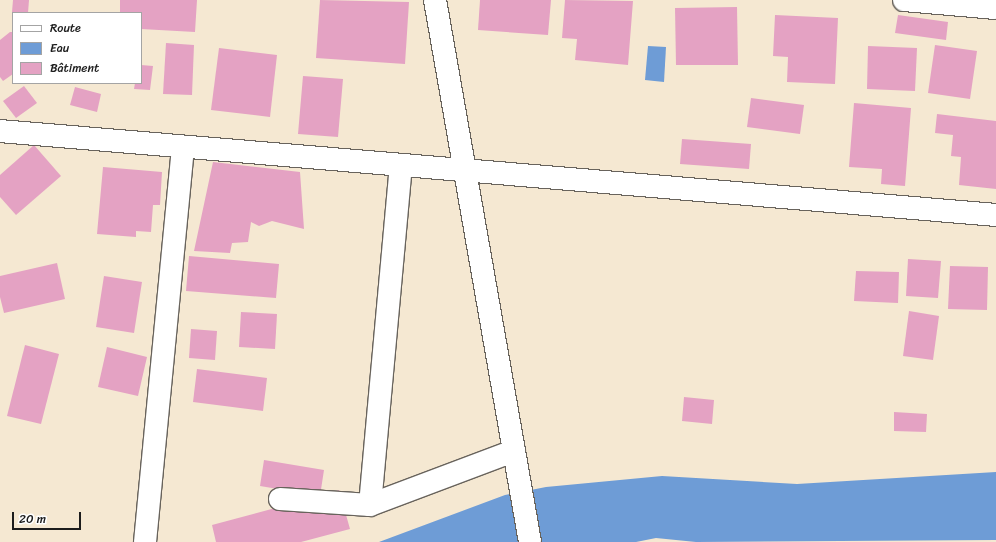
<!DOCTYPE html>
<meta charset="utf-8">
<style>
body{margin:0}
#map{position:relative;width:996px;height:542px;overflow:hidden;background:#f5e8d2;font-family:Sriracha,sans-serif}
div>[style]{position:absolute}
.water>*{inset:0;background:#6e9cd6}
.building>*{inset:0;background:#e4a2c3}
.roads{filter:drop-shadow(1px 0 #68635c) drop-shadow(-1px 0 #68635c) drop-shadow(0 1px #68635c) drop-shadow(0 -1px #68635c)}
.minor>*{height:22px;margin:-11px;padding:0 11px;transform-origin:11px;border-radius:11px;background:#fff}
.tertiary>*{height:22px;margin:-11px;padding:0 11px;transform-origin:11px;border-radius:11px;background:#fff}
span{translate:-50% -50%;white-space:nowrap;text-align:center;line-height:1.15;-webkit-text-stroke:3px #fff;paint-order:stroke}
.legend{position:absolute;left:12px;top:12px;width:130px;height:72px;box-sizing:border-box;background:#fff;border:1px solid #a4a4a4;margin:0;padding:5px 7px;list-style:none;font-size:12px;color:#1c1c1c}
.legend li{display:flex;align-items:center;gap:8px;height:20px}
.legend b{width:20px;border:1px solid #a4a4a4}
.scale{position:absolute;left:12px;top:512px;width:69px;height:18px;box-sizing:border-box;border:2px solid #1c1c1c;border-top:0;padding-left:5px;font-size:12px;line-height:14px;white-space:nowrap;color:#1c1c1c;-webkit-text-stroke:3px #fff;paint-order:stroke}
</style>
<div id="map">
<div class="water">
<i style="clip-path:polygon(648px 46px,666px 47px,664px 82px,645px 80px)"></i>
<i style="clip-path:polygon(996px 472px,996px 540px,696px 542px,656px 538px,636px 542px,379px 542px,505px 495px,546px 487px,662px 476px,797px 484px)"></i>
</div>
<div class="building">
<i style="clip-path:polygon(13px 0,29px 0,28px 13px,12px 12px)"></i>
<i style="clip-path:polygon(120px 0,197px 0,195px 32px,141px 29px,141px 13px,120px 13px)"></i>
<i style="clip-path:polygon(320px 0,409px 2px,405px 64px,316px 58px)"></i>
<i style="clip-path:polygon(480px 0,551px 0,548px 35px,478px 30px)"></i>
<i style="clip-path:polygon(565px 0,633px 1px,628px 65px,575px 60px,577px 39px,562px 38px)"></i>
<i style="clip-path:polygon(737px 7px,738px 65px,676px 65px,675px 8px)"></i>
<i style="clip-path:polygon(775px 15px,838px 18px,835px 84px,787px 82px,788px 57px,773px 56px)"></i>
<i style="clip-path:polygon(898px 15px,948px 22px,946px 40px,895px 33px)"></i>
<i style="clip-path:polygon(10px 32px,13px 32px,13px 74px,3px 81px,0 77px,0 40px)"></i>
<i style="clip-path:polygon(166px 43px,194px 45px,192px 95px,163px 94px)"></i>
<i style="clip-path:polygon(935px 45px,977px 51px,970px 99px,928px 93px)"></i>
<i style="clip-path:polygon(868px 46px,917px 48px,915px 91px,867px 89px)"></i>
<i style="clip-path:polygon(219px 48px,277px 55px,270px 117px,211px 110px)"></i>
<i style="clip-path:polygon(141px 65px,153px 66px,150px 90px,134px 89px,135px 83px,141px 83px)"></i>
<i style="clip-path:polygon(303px 76px,343px 79px,338px 137px,298px 134px)"></i>
<i style="clip-path:polygon(24px 86px,37px 103px,16px 118px,3px 101px)"></i>
<i style="clip-path:polygon(75px 87px,101px 94px,97px 112px,70px 105px)"></i>
<i style="clip-path:polygon(751px 98px,804px 105px,800px 134px,747px 127px)"></i>
<i style="clip-path:polygon(854px 103px,911px 108px,905px 186px,881px 184px,882px 169px,849px 167px)"></i>
<i style="clip-path:polygon(937px 114px,996px 121px,996px 189px,959px 185px,961px 157px,951px 156px,953px 135px,935px 133px)"></i>
<i style="clip-path:polygon(682px 139px,751px 144px,749px 169px,680px 164px)"></i>
<i style="clip-path:polygon(34px 145px,61px 176px,16px 215px,0 197px,0 175px)"></i>
<i style="clip-path:polygon(213px 162px,300px 172px,304px 229px,272px 221px,259px 226px,251px 222px,248px 242px,232px 243px,230px 253px,194px 251px)"></i>
<i style="clip-path:polygon(103px 167px,162px 172px,160px 205px,153px 205px,151px 232px,136px 231px,136px 237px,97px 234px)"></i>
<i style="clip-path:polygon(189px 256px,279px 264px,276px 298px,186px 291px)"></i>
<i style="clip-path:polygon(908px 259px,941px 261px,938px 298px,906px 296px)"></i>
<i style="clip-path:polygon(57px 263px,65px 299px,4px 313px,0 297px,0 276px)"></i>
<i style="clip-path:polygon(950px 266px,988px 267px,987px 310px,948px 309px)"></i>
<i style="clip-path:polygon(856px 271px,899px 272px,898px 303px,854px 301px)"></i>
<i style="clip-path:polygon(104px 276px,142px 282px,134px 333px,96px 327px)"></i>
<i style="clip-path:polygon(909px 311px,939px 316px,933px 360px,903px 356px)"></i>
<i style="clip-path:polygon(241px 312px,277px 314px,275px 349px,239px 347px)"></i>
<i style="clip-path:polygon(191px 329px,217px 331px,215px 360px,189px 358px)"></i>
<i style="clip-path:polygon(25px 345px,59px 354px,41px 424px,7px 416px)"></i>
<i style="clip-path:polygon(107px 347px,147px 357px,138px 396px,98px 387px)"></i>
<i style="clip-path:polygon(197px 369px,267px 378px,263px 411px,193px 402px)"></i>
<i style="clip-path:polygon(684px 397px,714px 400px,712px 424px,682px 421px)"></i>
<i style="clip-path:polygon(894px 412px,927px 414px,926px 432px,894px 431px)"></i>
<i style="clip-path:polygon(264px 460px,324px 470px,320px 496px,339px 490px,350px 529px,301px 542px,216px 542px,212px 525px,320px 496px,260px 486px)"></i>
</div>
<div class="roads">
<div class="minor">
<i style="left:904px;top:0;width:92px;rotate:5deg"></i>
<i style="left:0;top:131px;width:1000px;rotate:4.82deg"></i>
<i style="left:280px;top:499px;width:90px;rotate:3.8deg"></i>
<i style="left:370px;top:505px;width:154px;rotate:-20.6deg"></i>
<i style="left:370px;top:505px;width:341px;rotate:-84.8deg"></i>
<i style="left:145px;top:542px;width:397px;rotate:-84.5deg"></i>
</div>
<div class="tertiary">
<i style="left:435px;top:0;width:550px;rotate:80.06deg"></i>
</div>
</div>
<ul class="legend">
<li><b style="height:5px;background:#fff"></b>Route</li>
<li><b style="height:11px;background:#6e9cd6"></b>Eau</li>
<li><b style="height:11px;background:#e4a2c3"></b>Bâtiment</li>
</ul>
<div class="scale">20 m</div>
</div>
